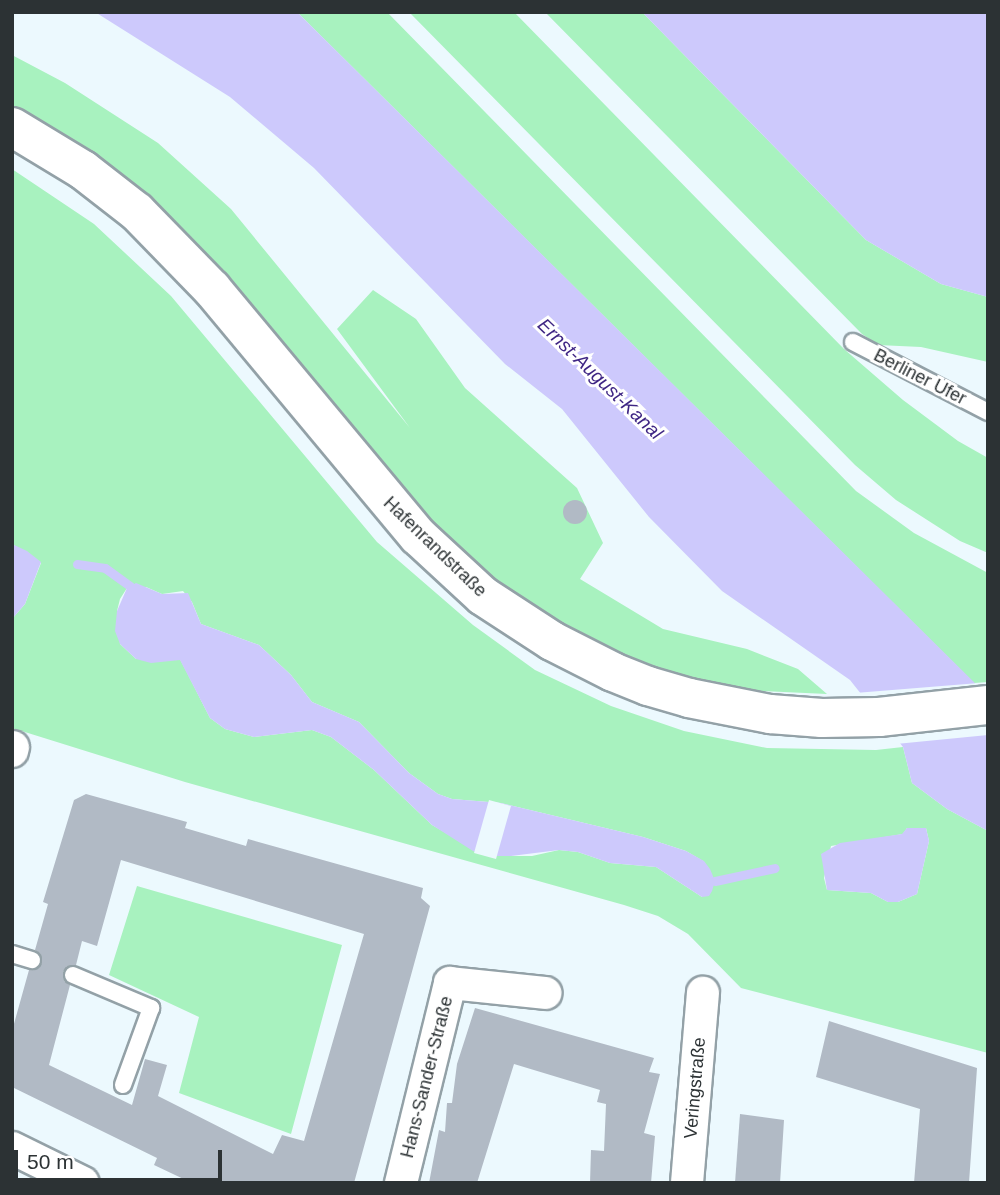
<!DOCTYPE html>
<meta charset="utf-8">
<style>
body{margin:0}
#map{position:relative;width:1000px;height:1195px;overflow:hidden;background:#ecf9fe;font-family:Helvetica,sans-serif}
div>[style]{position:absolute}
.green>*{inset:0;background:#a8f2bf}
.water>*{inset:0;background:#cdc9fc}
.pier>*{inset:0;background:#ecf9fe}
.stream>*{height:9px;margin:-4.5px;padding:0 4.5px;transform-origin:4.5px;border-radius:4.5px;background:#cdc9fc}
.building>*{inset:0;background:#b1bac5}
.round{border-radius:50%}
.roads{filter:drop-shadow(2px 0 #93a1a7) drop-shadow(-2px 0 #93a1a7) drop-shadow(0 2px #93a1a7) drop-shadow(0 -2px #93a1a7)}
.service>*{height:16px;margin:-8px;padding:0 8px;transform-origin:8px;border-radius:8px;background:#fff}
.minor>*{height:32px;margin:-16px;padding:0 16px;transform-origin:16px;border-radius:16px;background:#fff}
.secondary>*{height:38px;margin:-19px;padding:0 19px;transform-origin:19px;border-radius:19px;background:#fff}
span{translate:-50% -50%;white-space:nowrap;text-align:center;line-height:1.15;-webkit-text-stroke:6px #fff;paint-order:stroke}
.street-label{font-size:18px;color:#2c3234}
.water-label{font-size:19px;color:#3f2684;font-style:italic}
.frame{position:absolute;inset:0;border:14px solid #2c3234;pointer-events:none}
.scale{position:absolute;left:14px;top:1150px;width:208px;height:32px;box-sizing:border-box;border:4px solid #2c3234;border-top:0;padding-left:9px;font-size:21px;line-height:24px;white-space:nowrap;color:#2c3234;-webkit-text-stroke:5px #fff;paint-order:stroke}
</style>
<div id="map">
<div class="green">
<i style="clip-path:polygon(297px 12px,387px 12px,856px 491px,914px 533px,988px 573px,988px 682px,974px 683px)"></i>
<i style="clip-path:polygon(409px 12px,514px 12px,844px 349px,903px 400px,958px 441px,988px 458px,988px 553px,960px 541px,896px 500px,855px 465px)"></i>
<i style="clip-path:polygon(545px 12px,642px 12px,866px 240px,941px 284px,988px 297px,988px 362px,921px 347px,878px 345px,862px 334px)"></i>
<i style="clip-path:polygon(12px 55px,65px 83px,158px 143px,231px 209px,410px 428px,337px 329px,373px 290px,416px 319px,465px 388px,577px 488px,603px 543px,580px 579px,663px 629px,747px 649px,798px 669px,827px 694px,762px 691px,673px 676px,566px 632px,473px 566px,21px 112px,12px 108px)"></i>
<i style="clip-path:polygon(evenodd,12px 169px,94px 224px,171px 296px,377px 542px,473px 625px,535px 670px,611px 706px,684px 731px,767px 748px,876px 750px,903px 747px,912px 783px,947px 809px,988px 831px,988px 1053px,741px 988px,688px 934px,658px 916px,624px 905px,185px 782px,12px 728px,12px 619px,25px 604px,41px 563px,12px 544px,12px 169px,146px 587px,162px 594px,183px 591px,192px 602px,201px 624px,259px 645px,291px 675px,312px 702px,359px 722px,409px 773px,438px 794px,452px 799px,501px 803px,643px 837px,686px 851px,703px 861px,702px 897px,656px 867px,610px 863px,578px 852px,559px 850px,532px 856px,486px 856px,432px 825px,374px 770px,331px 737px,312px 730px,254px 737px,225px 729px,210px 718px,180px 659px,136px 659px,120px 644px,117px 611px,120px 599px,127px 588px,146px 587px,12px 169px,907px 828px,926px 828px,929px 841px,917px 894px,898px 902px,888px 902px,871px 893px,827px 890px,824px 878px,831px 846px,903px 834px,907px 828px)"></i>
<i style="clip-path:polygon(137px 886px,342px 945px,291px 1134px,179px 1093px,199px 1017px,109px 975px)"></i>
</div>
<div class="water">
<i style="clip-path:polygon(95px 12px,297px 12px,988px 696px,988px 831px,947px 809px,912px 783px,903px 747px,850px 680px,722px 591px,649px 517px,562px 409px,505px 364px,314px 168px,230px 97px)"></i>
<i style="clip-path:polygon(642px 12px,988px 12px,988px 297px,941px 284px,866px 240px)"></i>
<i style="clip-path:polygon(12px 544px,27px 551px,41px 562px,25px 604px,12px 619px)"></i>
<i style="clip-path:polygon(136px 583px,162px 594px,188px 593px,201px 624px,259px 645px,291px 675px,312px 702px,359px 722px,409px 773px,438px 794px,452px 799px,501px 803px,643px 837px,686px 851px,704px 861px,710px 869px,715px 881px,712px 891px,709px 896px,702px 897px,656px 867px,610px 863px,578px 852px,559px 850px,511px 856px,486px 856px,473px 851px,432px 825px,374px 770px,331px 737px,312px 730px,254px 737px,225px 729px,210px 718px,180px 660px,151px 663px,136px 659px,120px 644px,115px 631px,117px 611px,127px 588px)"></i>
<i style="clip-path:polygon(907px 828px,926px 828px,929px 841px,917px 894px,898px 902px,888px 902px,871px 893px,827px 890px,821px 854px,840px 843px,902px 834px)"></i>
</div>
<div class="pier">
<i style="clip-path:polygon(979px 683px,988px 692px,988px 735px,896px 744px,855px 693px)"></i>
<i style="clip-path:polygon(489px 800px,511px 806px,496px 859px,474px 853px)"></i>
</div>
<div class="stream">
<i style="left:77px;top:564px;width:28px;rotate:8deg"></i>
<i style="left:105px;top:568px;width:31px;rotate:36deg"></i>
<i style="left:715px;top:881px;width:61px;rotate:-12.2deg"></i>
</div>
<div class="building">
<i class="round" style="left:563px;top:500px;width:24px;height:24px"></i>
<i style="clip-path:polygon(evenodd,86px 794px,187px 822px,185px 828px,246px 846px,248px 839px,423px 888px,421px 898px,430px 906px,354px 1183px,192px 1183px,154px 1165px,157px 1158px,12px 1087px,12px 1031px,29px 970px,39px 968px,42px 962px,40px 953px,35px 950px,48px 904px,43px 902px,74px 800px,86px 794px,121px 860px,364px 934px,304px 1141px,282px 1135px,273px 1154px,158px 1096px,167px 1065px,145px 1059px,132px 1105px,49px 1065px,70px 985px,64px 981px,63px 972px,67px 966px,76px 965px,82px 941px,97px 946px,121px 860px)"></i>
<i style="clip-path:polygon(475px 1008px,654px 1058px,649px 1072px,660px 1074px,644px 1133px,655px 1136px,651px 1183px,590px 1183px,591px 1150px,604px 1151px,606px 1104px,597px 1102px,600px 1090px,514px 1064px,477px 1183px,429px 1183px,439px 1130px,445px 1132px,447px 1103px,452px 1103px,457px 1064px)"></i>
<i style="clip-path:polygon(829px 1021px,977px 1068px,969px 1183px,914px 1183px,920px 1109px,816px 1077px)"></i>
<i style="clip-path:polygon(740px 1114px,784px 1120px,780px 1183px,735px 1183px)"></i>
</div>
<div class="roads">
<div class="service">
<i style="left:853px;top:342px;width:152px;rotate:27.4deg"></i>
<i style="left:12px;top:954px;width:21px;rotate:17deg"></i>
<i style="left:73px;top:975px;width:85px;rotate:22.9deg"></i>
<i style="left:151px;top:1008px;width:82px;rotate:110deg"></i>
</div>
<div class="minor">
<i style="left:12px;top:751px;width:4px;rotate:-76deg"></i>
<i style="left:12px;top:1148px;width:79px;rotate:26.2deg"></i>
<i style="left:401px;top:1183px;width:206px;rotate:-76.2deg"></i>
<i style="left:450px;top:983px;width:96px;rotate:6deg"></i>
<i style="left:687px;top:1183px;width:191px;rotate:-85.2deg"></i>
</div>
<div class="secondary">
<i style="left:12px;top:127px;width:83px;rotate:31.2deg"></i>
<i style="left:83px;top:170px;width:68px;rotate:37.9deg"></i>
<i style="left:137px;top:212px;width:107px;rotate:45.8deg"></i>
<i style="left:212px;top:289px;width:322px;rotate:50.2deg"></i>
<i style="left:418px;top:536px;width:88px;rotate:42.7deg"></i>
<i style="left:483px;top:596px;width:82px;rotate:33.1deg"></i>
<i style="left:552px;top:641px;width:68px;rotate:26.9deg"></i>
<i style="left:613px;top:672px;width:38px;rotate:22deg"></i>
<i style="left:648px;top:686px;width:43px;rotate:16.3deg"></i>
<i style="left:689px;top:698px;width:83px;rotate:11.2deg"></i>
<i style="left:770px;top:714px;width:52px;rotate:4.4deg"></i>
<i style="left:822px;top:718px;width:57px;rotate:-1deg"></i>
<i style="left:879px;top:717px;width:110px;rotate:-6.3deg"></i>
</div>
</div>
<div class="street-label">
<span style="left:920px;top:377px;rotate:27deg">Berliner Ufer</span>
<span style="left:435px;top:547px;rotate:44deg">Hafenrandstraße</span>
<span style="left:427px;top:1077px;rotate:-76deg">Hans-Sander-Straße</span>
<span style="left:695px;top:1088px;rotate:-85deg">Veringstraße</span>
</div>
<div class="water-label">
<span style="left:600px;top:379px;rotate:44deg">Ernst-August-Kanal</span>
</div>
<div class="frame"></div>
<div class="scale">50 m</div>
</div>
